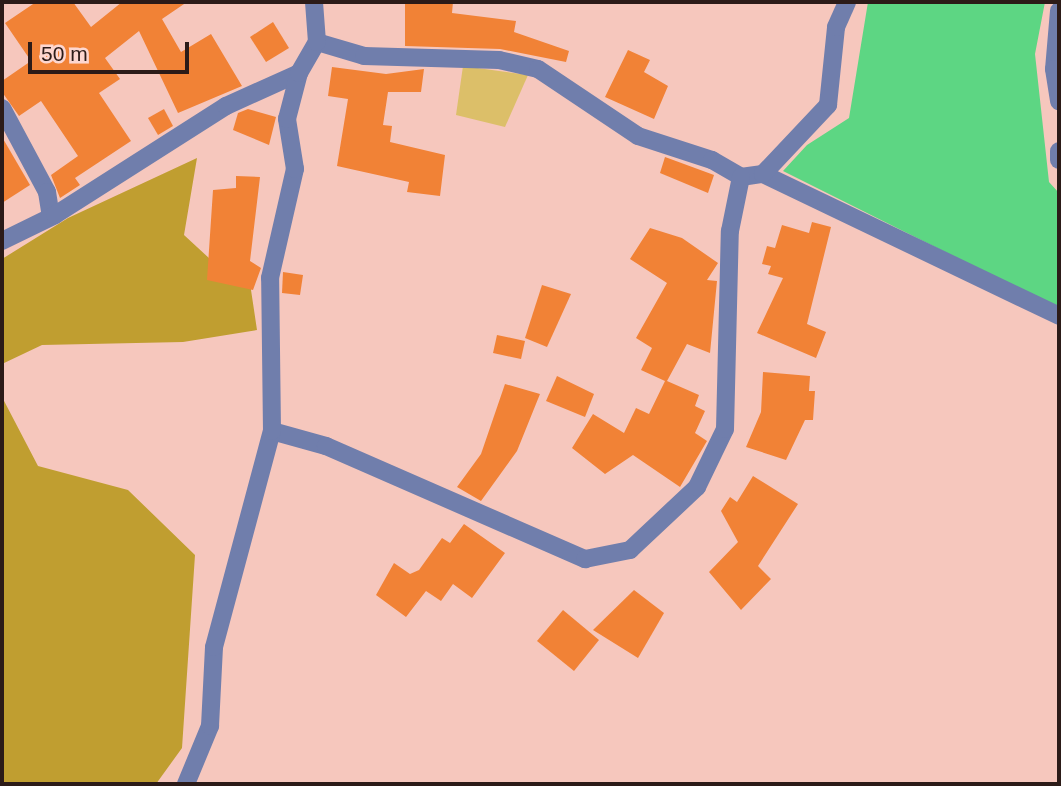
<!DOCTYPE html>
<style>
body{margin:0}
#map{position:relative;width:1061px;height:786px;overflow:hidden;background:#f6c7bd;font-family:Arial,sans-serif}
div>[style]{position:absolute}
.green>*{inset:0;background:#dcbf69}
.forest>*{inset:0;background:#c09e30}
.water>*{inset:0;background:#5dd683}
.building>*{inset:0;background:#f18236}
.minor>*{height:18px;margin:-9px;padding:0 9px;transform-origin:9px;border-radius:9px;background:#707eac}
span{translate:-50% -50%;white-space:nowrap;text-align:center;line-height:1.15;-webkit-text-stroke:7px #fdd6cf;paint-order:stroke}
.frame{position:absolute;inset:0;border:4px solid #2c1b18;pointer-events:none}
.scale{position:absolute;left:28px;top:42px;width:161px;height:32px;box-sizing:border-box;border:4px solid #2c1b18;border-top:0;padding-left:9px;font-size:21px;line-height:24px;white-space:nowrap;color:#2c1b18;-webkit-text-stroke:5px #fdd6cf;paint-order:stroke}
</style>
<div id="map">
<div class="green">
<i style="clip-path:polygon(463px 66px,528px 75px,505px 127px,456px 115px)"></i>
</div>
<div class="forest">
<i style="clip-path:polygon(197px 158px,184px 235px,210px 259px,248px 270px,257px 330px,183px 342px,42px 345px,2px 364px,2px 259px,68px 218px)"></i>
<i style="clip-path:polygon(2px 397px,38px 466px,128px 490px,195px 555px,182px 748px,156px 784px,2px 784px)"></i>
</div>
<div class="water">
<i style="clip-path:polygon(868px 2px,1045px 2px,1035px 54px,1049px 182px,1059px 193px,1059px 309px,783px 171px,807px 145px,849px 118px)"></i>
</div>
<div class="building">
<i style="clip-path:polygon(36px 2px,73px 2px,91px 27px,122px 2px,187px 2px,162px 19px,181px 52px,211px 34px,242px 86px,178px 113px,139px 31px,105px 58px,120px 79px,99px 93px,131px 141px,75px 178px,80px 185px,60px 198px,51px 175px,78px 156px,41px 101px,19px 116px,2px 92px,2px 81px,31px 61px,5px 23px)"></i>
<i style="clip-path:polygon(405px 2px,453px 2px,452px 13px,516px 21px,514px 32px,569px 51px,566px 62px,500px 49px,405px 46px)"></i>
<i style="clip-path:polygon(273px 22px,289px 48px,266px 62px,250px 37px)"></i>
<i style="clip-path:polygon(628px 50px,650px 60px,644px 72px,668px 86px,654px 119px,605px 97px)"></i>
<i style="clip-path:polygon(332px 67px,386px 74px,424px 69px,421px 92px,388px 92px,383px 125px,392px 126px,390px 142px,445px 155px,440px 196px,407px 192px,409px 182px,337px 166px,348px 99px,328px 96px)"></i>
<i style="clip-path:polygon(164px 109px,173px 126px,158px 135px,148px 118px)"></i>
<i style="clip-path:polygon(248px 109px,276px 117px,269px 145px,233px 130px,238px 113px)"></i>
<i style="clip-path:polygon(2px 137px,30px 185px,2px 203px)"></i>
<i style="clip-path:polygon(665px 157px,714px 175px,708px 193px,660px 173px)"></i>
<i style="clip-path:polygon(236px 176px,260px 177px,250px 261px,261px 268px,253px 290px,207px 280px,213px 190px,236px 188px)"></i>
<i style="clip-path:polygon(812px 222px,831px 227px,807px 324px,826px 332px,816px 358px,757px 333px,783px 278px,768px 274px,771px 266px,762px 264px,767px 246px,775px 248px,782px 225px,809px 233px)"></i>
<i style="clip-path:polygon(650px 228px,682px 238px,718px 263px,707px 280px,717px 281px,710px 353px,687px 344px,667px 381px,699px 395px,695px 406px,705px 411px,695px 433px,707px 441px,680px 487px,633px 455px,605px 474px,572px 448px,593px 414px,624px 433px,636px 408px,649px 414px,665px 381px,641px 370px,652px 348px,636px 338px,667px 283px,630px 259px)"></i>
<i style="clip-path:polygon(283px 272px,303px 275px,300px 295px,282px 293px)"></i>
<i style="clip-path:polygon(542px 285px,571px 294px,547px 347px,525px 338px)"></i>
<i style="clip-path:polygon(497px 335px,525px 341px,521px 359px,493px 353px)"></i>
<i style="clip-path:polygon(763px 372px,810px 376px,809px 391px,815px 391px,813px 420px,805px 420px,786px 460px,746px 447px,761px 412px)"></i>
<i style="clip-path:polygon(557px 376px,594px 394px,585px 417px,546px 401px)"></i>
<i style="clip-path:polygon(505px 384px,540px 394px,517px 451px,481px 501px,457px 487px,481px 454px)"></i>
<i style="clip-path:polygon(753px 476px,798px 504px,758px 566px,771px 579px,741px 610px,709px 572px,738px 542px,721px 511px,730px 497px,737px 502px)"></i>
<i style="clip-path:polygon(464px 524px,505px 553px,472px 598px,453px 584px,441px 601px,426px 591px,406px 617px,376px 595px,394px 563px,410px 574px,419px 570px,442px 538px,450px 543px)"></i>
<i style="clip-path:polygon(634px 590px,664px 613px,638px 658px,593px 630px)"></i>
<i style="clip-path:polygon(563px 610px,599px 640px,574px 671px,537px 641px)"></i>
</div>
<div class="minor">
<i style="left:1059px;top:11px;width:58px;rotate:94.9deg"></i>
<i style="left:1054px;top:69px;width:33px;rotate:81deg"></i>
<i style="left:317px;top:42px;width:49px;rotate:16.6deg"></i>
<i style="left:364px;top:56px;width:135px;rotate:1.7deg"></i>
<i style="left:499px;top:60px;width:40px;rotate:13deg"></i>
<i style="left:538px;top:69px;width:120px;rotate:33.8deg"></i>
<i style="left:638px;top:136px;width:78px;rotate:18deg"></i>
<i style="left:712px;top:160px;width:34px;rotate:30deg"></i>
<i style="left:741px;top:177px;width:22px;rotate:-8deg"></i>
<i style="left:763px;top:174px;width:328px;rotate:25.6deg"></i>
<i style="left:2px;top:108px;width:95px;rotate:61.8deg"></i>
<i style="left:47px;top:192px;width:25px;rotate:81deg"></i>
<i style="left:1059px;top:151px;width:9px;rotate:90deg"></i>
<i style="left:763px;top:174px;width:95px;rotate:-46.7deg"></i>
<i style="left:828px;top:105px;width:78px;rotate:-84.1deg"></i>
<i style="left:836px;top:27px;width:27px;rotate:-66deg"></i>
<i style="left:2px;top:241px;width:59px;rotate:-26.1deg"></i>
<i style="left:55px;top:215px;width:203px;rotate:-32.5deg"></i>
<i style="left:226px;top:106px;width:80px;rotate:-24.3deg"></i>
<i style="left:272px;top:431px;width:56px;rotate:15.5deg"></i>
<i style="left:326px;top:446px;width:283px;rotate:23.6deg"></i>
<i style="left:585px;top:559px;width:46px;rotate:-11.3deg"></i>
<i style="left:630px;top:550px;width:92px;rotate:-43.2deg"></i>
<i style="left:697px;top:487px;width:64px;rotate:-64.2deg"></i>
<i style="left:725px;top:429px;width:198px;rotate:-88.6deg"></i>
<i style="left:730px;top:231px;width:55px;rotate:-78.5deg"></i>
<i style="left:186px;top:784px;width:63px;rotate:-67.5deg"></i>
<i style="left:210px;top:726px;width:79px;rotate:-87.1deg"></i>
<i style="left:214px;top:647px;width:224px;rotate:-75deg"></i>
<i style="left:272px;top:431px;width:153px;rotate:-90.7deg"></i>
<i style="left:270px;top:278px;width:112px;rotate:-77.1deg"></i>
<i style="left:295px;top:169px;width:51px;rotate:-99.1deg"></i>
<i style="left:287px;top:119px;width:48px;rotate:-75.4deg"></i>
<i style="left:299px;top:73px;width:36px;rotate:-60deg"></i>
<i style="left:317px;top:42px;width:40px;rotate:-94.3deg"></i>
</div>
<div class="frame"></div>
<div class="scale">50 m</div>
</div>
